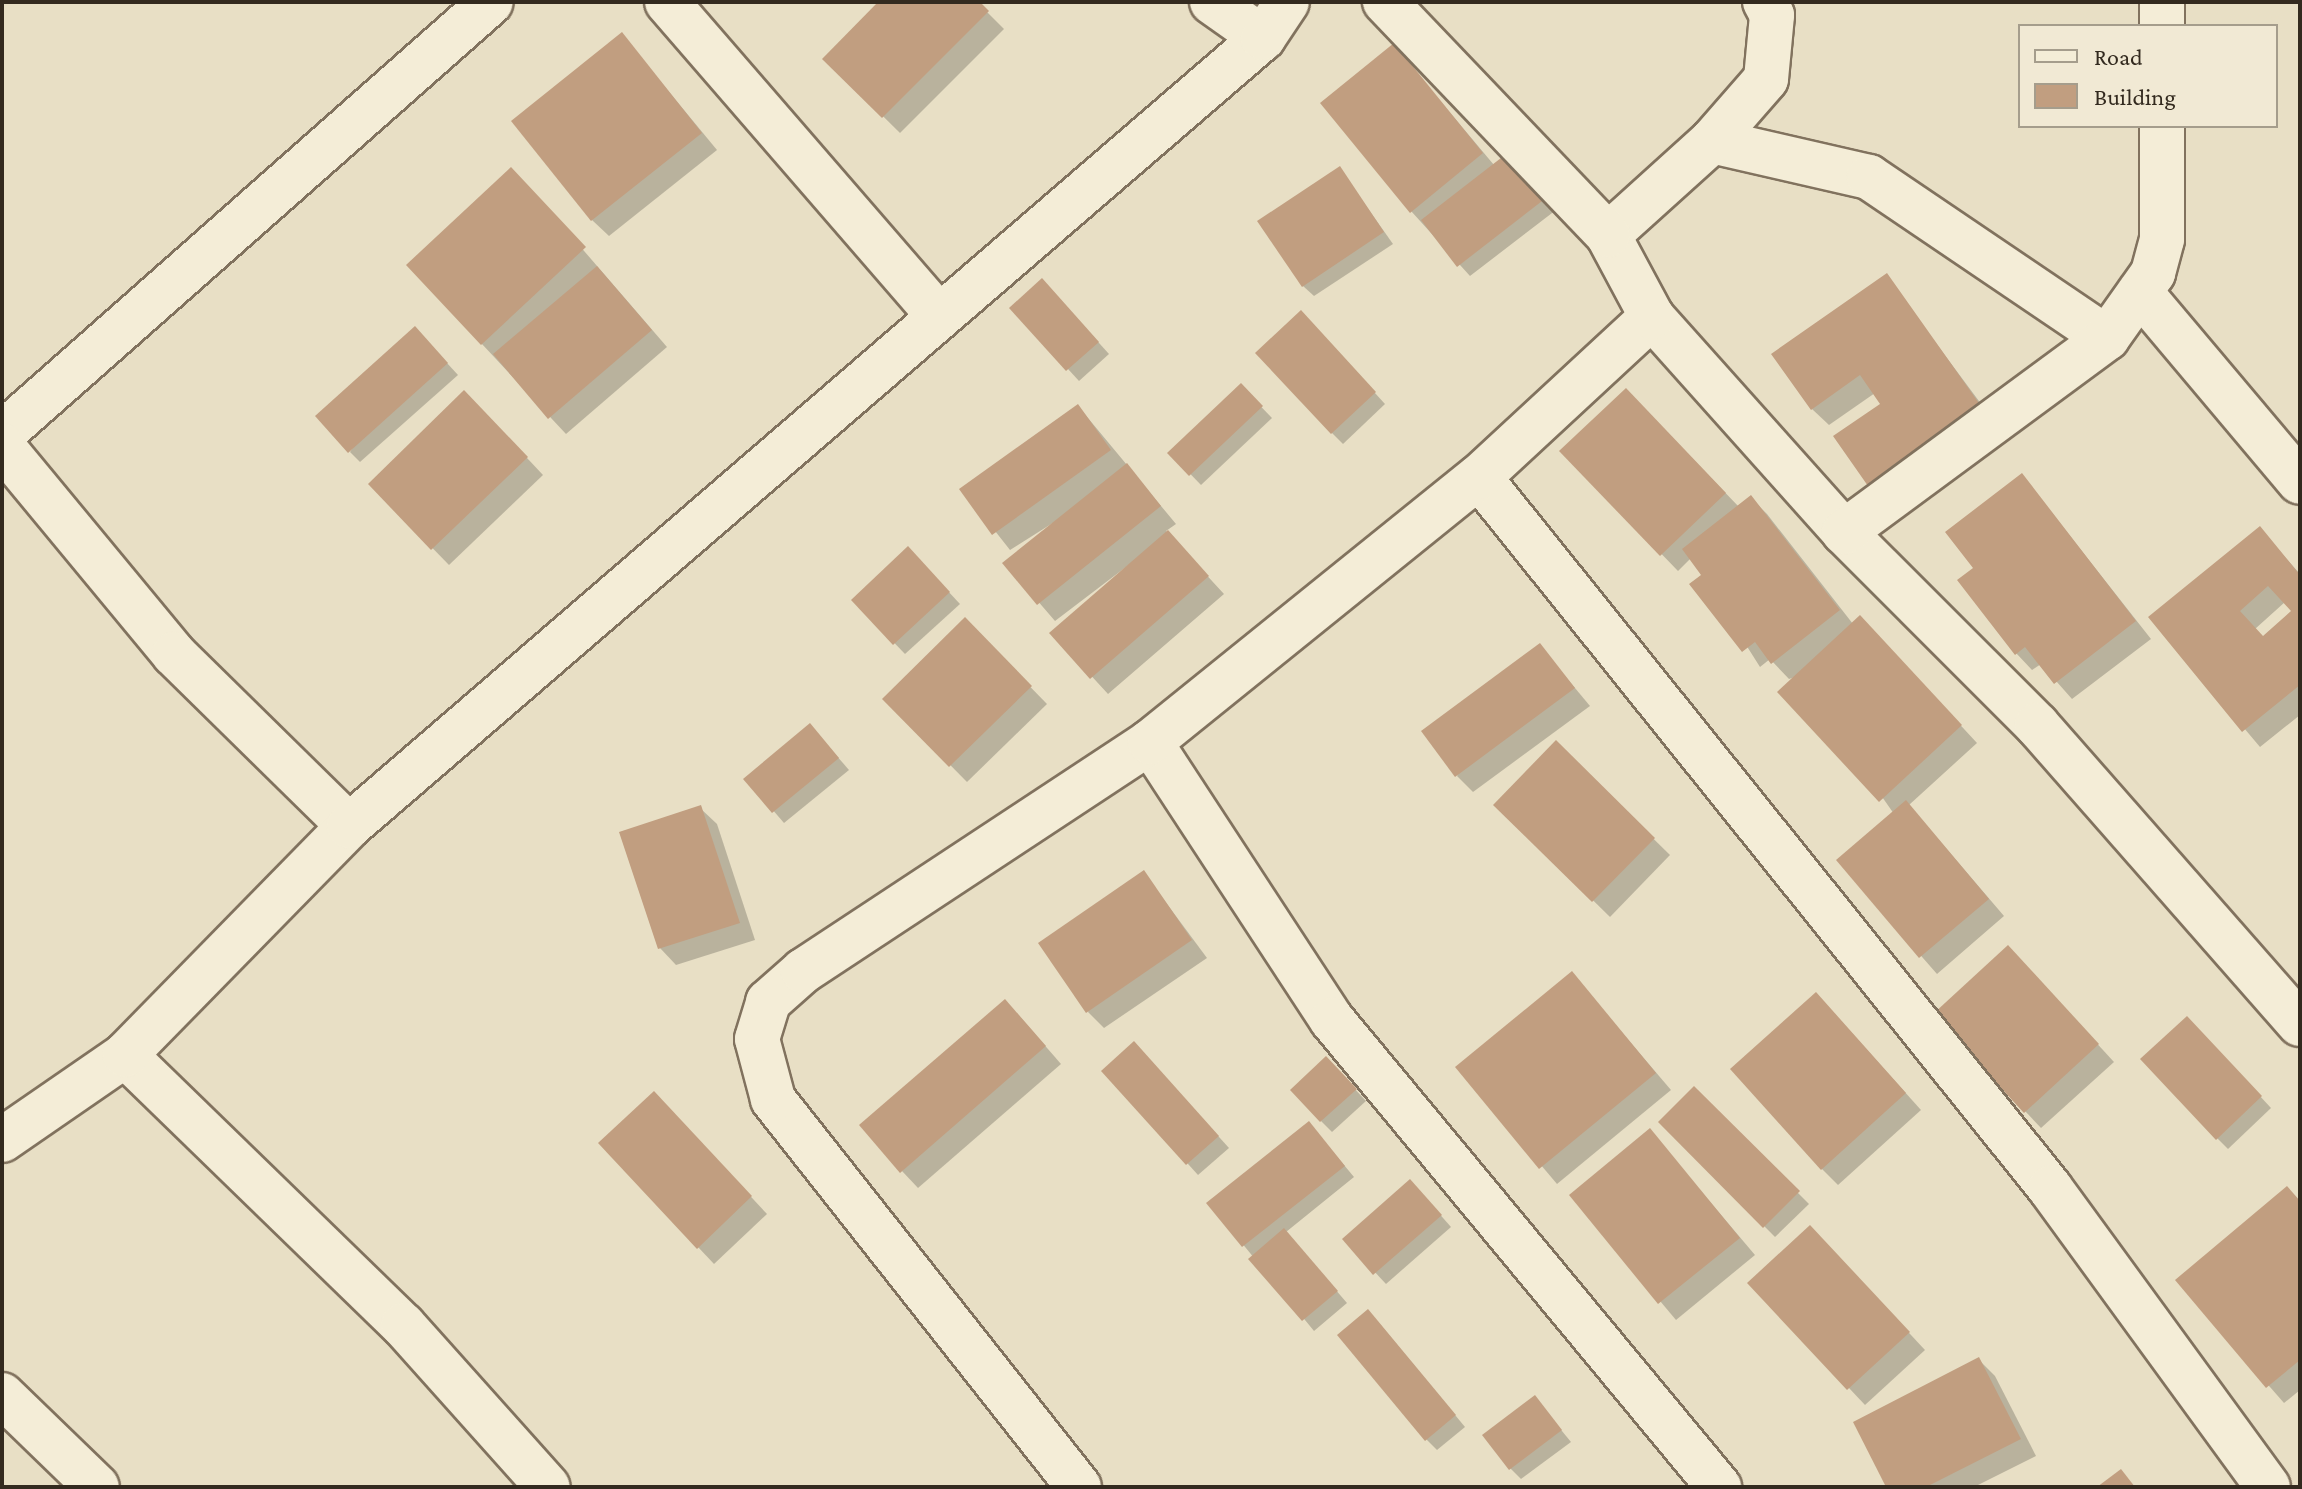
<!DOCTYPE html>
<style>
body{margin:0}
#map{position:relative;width:2302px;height:1489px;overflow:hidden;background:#e8dfc5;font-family:"Crimson Pro",serif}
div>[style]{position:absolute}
.shadow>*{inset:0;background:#0003}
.building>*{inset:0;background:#c19e80}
.roads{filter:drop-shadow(2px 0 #81725e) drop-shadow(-2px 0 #81725e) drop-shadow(0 2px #81725e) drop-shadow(0 -2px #81725e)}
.minor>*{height:44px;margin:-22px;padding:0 22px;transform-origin:22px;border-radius:22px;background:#f4edd7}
span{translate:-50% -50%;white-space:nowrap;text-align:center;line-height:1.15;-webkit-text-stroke:8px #f1e9d4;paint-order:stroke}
.frame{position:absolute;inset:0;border:4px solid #332a1f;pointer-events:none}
.legend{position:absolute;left:2018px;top:24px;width:260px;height:104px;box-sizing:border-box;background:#f1e9d4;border:2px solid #a59d8c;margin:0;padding:10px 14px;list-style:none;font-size:24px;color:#332a1f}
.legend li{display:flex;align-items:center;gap:16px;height:40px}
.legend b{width:40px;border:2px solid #a59d8c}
</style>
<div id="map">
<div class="shadow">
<i style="clip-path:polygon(881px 2px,977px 2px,1004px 29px,900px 133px,825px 59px)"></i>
<i style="clip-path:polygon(622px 35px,717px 150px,609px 236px,592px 220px)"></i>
<i style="clip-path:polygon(1394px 46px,1494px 165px,1509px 154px,1556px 210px,1470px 276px,1411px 211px)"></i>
<i style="clip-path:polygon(1340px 169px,1393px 244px,1314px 296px,1303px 286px)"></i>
<i style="clip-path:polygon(528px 186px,667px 347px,566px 434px,409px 266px)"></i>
<i style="clip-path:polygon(1886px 276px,1996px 424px,1886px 501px,1870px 484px,1883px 404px,1875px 393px,1829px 425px,1812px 409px)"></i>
<i style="clip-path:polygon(1053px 292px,1109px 354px,1079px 381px,1012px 308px)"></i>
<i style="clip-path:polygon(1312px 324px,1385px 404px,1343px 444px,1332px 433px)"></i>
<i style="clip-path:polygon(425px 339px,458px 375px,360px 462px,350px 452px)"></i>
<i style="clip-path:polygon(1241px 386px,1272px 418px,1201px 485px,1170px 453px)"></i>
<i style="clip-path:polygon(1078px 406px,1176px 524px,1166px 531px,1224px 594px,1108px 694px,1052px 633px,1143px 554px,1055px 621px,1005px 563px,1067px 514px,1010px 550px,962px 489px)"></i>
<i style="clip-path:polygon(1643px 407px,1739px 507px,1751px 498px,1767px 514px,1853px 624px,1876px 634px,1977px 743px,1909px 805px,2004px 916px,1937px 974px,1838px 861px,1894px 814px,1798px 676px,1789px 679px,1770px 659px,1760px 667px,1691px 558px,1678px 571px,1562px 451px)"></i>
<i style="clip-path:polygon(481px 409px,543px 475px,449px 565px,370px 484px)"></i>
<i style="clip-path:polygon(2022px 475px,2151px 639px,2072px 699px,2041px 664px,2032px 670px,2016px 653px,1975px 568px)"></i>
<i style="clip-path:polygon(evenodd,2260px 529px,2300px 574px,2300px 715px,2260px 747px,2151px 618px,2260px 529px,2285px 602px,2294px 611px,2264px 638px,2255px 629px,2285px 602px)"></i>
<i style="clip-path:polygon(919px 560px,960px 604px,905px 654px,853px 600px)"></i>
<i style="clip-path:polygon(965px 620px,1047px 704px,967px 782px,885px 699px)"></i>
<i style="clip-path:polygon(1540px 646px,1590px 706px,1473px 792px,1457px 776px)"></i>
<i style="clip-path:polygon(810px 725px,849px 770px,784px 823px,746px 779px)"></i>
<i style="clip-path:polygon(1556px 743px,1670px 855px,1610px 917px,1496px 805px)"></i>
<i style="clip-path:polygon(700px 808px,717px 824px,755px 940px,676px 965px,660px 948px)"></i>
<i style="clip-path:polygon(1144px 873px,1207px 958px,1104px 1028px,1088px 1012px)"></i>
<i style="clip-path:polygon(2024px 964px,2114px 1062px,2041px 1128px,2025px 1111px)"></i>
<i style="clip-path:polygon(1572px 974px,1671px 1090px,1557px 1184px,1458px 1067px)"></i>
<i style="clip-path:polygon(1832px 1011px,1921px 1110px,1838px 1185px,1822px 1169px)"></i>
<i style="clip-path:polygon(1021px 1018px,1061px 1064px,918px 1188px,902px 1171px)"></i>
<i style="clip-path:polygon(2198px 1029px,2271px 1108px,2228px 1149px,2217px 1138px)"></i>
<i style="clip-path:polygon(1145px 1055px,1229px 1148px,1198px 1175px,1104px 1071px)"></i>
<i style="clip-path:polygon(1337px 1070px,1366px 1101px,1332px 1132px,1321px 1121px)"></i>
<i style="clip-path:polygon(1694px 1089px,1809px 1204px,1775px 1237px,1661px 1122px)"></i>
<i style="clip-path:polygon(670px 1110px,767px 1214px,714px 1264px,698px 1247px)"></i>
<i style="clip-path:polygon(1309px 1123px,1354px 1177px,1286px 1232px,1347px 1303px,1314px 1331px,1209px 1203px)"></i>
<i style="clip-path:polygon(1650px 1131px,1755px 1255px,1676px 1320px,1571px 1195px)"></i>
<i style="clip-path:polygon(1421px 1193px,1451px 1227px,1386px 1284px,1344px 1239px)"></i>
<i style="clip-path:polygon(2300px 1202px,2300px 1390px,2284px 1403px,2177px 1281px)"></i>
<i style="clip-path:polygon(1826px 1244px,1925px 1350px,1865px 1405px,1750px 1283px)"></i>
<i style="clip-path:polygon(1379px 1323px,1465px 1427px,1437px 1450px,1426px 1439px)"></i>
<i style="clip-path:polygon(1979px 1360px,1995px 1376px,2036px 1456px,1974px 1487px,1888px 1487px)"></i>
<i style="clip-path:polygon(1535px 1398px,1571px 1442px,1521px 1479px,1510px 1468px)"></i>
</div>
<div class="building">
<i style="clip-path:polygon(878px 2px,980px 2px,989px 11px,882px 118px,822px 59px)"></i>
<i style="clip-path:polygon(622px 32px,702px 133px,591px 221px,511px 121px)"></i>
<i style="clip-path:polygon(1394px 43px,1483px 153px,1410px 213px,1320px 103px)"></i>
<i style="clip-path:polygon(1510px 151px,1546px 198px,1457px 267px,1421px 220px)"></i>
<i style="clip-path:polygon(1340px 166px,1384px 232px,1302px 287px,1257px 221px)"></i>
<i style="clip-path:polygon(511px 167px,586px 247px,481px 345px,406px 265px)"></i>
<i style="clip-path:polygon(597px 266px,652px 330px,548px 419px,493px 354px)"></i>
<i style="clip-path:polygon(1887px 273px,1981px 406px,1868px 486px,1833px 436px,1880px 404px,1860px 375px,1811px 410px,1771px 354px)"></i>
<i style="clip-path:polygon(1042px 278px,1099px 342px,1066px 371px,1009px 308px)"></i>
<i style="clip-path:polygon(1301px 310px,1376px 392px,1331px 434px,1255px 353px)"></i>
<i style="clip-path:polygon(415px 326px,448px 363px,348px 453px,315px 416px)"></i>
<i style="clip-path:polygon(1241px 383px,1263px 406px,1189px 476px,1167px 453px)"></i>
<i style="clip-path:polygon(1626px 388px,1726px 493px,1660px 556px,1559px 451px)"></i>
<i style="clip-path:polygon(464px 390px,528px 457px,431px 550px,368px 484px)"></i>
<i style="clip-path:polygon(1078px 404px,1111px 450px,992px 535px,959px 489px)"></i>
<i style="clip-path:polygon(1127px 463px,1161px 506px,1037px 605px,1002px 563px)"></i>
<i style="clip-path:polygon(2022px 473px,2136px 621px,2054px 684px,2025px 647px,2015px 655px,1957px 580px,1973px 568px,1945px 532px)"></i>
<i style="clip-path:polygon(1751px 495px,1840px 610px,1771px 664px,1755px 642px,1742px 652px,1689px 584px,1701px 575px,1682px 549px)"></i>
<i style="clip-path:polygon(evenodd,2260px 526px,2300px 575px,2300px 685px,2242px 732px,2148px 617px,2260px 526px,2268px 586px,2291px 611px,2263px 636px,2240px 611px,2268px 586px)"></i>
<i style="clip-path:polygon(1168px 530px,1209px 576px,1090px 679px,1049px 633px)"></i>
<i style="clip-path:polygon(908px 546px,950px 592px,893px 645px,851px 600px)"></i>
<i style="clip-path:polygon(1860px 615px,1962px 725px,1879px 802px,1777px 692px)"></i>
<i style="clip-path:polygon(965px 617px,1032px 686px,949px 767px,882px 699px)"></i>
<i style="clip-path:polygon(1540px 643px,1575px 688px,1455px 777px,1421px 731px)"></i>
<i style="clip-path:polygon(810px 723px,839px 758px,772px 813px,743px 779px)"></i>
<i style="clip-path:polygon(1556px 740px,1655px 838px,1592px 902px,1493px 805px)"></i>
<i style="clip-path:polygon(1906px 800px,1989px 899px,1919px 958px,1836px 860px)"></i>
<i style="clip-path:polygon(701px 805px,740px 923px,658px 949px,619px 832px)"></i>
<i style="clip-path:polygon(1144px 870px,1192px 940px,1086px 1013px,1038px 943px)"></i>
<i style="clip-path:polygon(2008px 945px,2099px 1044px,2024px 1113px,1933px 1014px)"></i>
<i style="clip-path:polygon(1572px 971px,1656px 1073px,1539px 1169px,1455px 1067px)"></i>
<i style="clip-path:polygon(1816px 992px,1906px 1093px,1821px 1170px,1730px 1069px)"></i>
<i style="clip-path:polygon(1005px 999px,1046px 1046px,900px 1173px,859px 1125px)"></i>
<i style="clip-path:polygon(2187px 1016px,2262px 1096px,2216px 1140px,2140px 1059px)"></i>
<i style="clip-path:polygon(1134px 1041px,1219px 1136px,1186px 1165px,1101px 1071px)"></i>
<i style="clip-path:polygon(1326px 1056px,1357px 1089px,1320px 1122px,1290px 1090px)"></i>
<i style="clip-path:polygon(1694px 1086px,1800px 1191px,1763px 1228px,1658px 1122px)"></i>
<i style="clip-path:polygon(654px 1091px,752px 1196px,697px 1249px,598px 1143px)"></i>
<i style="clip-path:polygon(1309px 1121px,1345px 1166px,1242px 1247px,1206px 1203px)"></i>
<i style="clip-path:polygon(1650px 1128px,1740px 1238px,1658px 1304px,1569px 1195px)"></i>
<i style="clip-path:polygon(1410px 1179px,1442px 1215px,1373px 1275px,1342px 1239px)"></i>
<i style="clip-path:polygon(2287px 1186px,2300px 1201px,2300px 1360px,2266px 1388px,2175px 1280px)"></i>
<i style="clip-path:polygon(1810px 1225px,1910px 1332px,1847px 1390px,1747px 1283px)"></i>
<i style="clip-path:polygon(1284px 1228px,1338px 1291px,1302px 1321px,1248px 1259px)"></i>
<i style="clip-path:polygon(1368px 1309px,1456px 1415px,1425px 1441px,1337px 1335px)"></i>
<i style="clip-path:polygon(1979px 1357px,2021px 1439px,1926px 1487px,1886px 1487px,1853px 1422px)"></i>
<i style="clip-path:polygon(1535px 1395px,1562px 1430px,1509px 1470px,1482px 1435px)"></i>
<i style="clip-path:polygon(2121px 1469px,2135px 1487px,2097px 1487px)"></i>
</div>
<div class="roads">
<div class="minor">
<i style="left:667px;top:2px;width:411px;rotate:49.1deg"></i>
<i style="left:1212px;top:2px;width:62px;rotate:35.2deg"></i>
<i style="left:2162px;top:26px;width:24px;rotate:-90deg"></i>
<i style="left:1712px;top:141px;width:161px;rotate:12.9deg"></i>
<i style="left:1869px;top:177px;width:287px;rotate:34.1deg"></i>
<i style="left:1608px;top:235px;width:140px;rotate:-42.1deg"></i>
<i style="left:1712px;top:141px;width:82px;rotate:-48.9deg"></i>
<i style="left:1766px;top:79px;width:64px;rotate:-84.6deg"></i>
<i style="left:1772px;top:15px;width:15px;rotate:-118deg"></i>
<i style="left:2140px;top:292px;width:248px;rotate:49.9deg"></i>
<i style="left:1652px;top:317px;width:288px;rotate:48.2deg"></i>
<i style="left:1844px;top:532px;width:273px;rotate:45deg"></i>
<i style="left:2037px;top:725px;width:398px;rotate:48.7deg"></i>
<i style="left:2px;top:434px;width:652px;rotate:-41.46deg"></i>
<i style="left:2px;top:446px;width:270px;rotate:50.4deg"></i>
<i style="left:174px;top:654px;width:245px;rotate:44.5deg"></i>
<i style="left:1479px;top:477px;width:912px;rotate:51.23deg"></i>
<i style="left:2050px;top:1188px;width:370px;rotate:53.9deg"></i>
<i style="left:1844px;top:532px;width:327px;rotate:-36.4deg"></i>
<i style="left:2107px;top:338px;width:80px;rotate:-54.7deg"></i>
<i style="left:2153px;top:273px;width:35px;rotate:-75deg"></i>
<i style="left:2162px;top:239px;width:113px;rotate:-90deg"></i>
<i style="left:1150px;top:742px;width:332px;rotate:56.8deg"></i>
<i style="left:1332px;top:1020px;width:607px;rotate:50.35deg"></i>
<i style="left:125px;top:1055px;width:388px;rotate:44.2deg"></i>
<i style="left:403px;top:1325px;width:217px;rotate:48.2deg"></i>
<i style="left:2px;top:1140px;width:150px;rotate:-34.6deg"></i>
<i style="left:125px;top:1055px;width:320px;rotate:-45.6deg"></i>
<i style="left:349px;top:826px;width:1207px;rotate:-40.77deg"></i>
<i style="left:1263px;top:38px;width:43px;rotate:-56.3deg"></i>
<i style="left:2px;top:1395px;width:132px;rotate:44.1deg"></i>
<i style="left:1079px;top:1487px;width:494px;rotate:-128.3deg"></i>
<i style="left:773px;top:1099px;width:62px;rotate:-104.9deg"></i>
<i style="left:757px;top:1039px;width:39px;rotate:-73deg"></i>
<i style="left:768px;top:1002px;width:47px;rotate:-41.5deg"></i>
<i style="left:803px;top:971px;width:416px;rotate:-33.4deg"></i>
<i style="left:1150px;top:742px;width:422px;rotate:-38.9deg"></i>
<i style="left:1479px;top:477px;width:236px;rotate:-42.8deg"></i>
<i style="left:1652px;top:317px;width:93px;rotate:-118.2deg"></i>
<i style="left:1608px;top:235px;width:323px;rotate:-133.7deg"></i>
</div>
</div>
<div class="frame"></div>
<ul class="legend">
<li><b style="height:10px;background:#f4edd7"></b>Road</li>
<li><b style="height:22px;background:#c19e80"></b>Building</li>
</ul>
</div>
